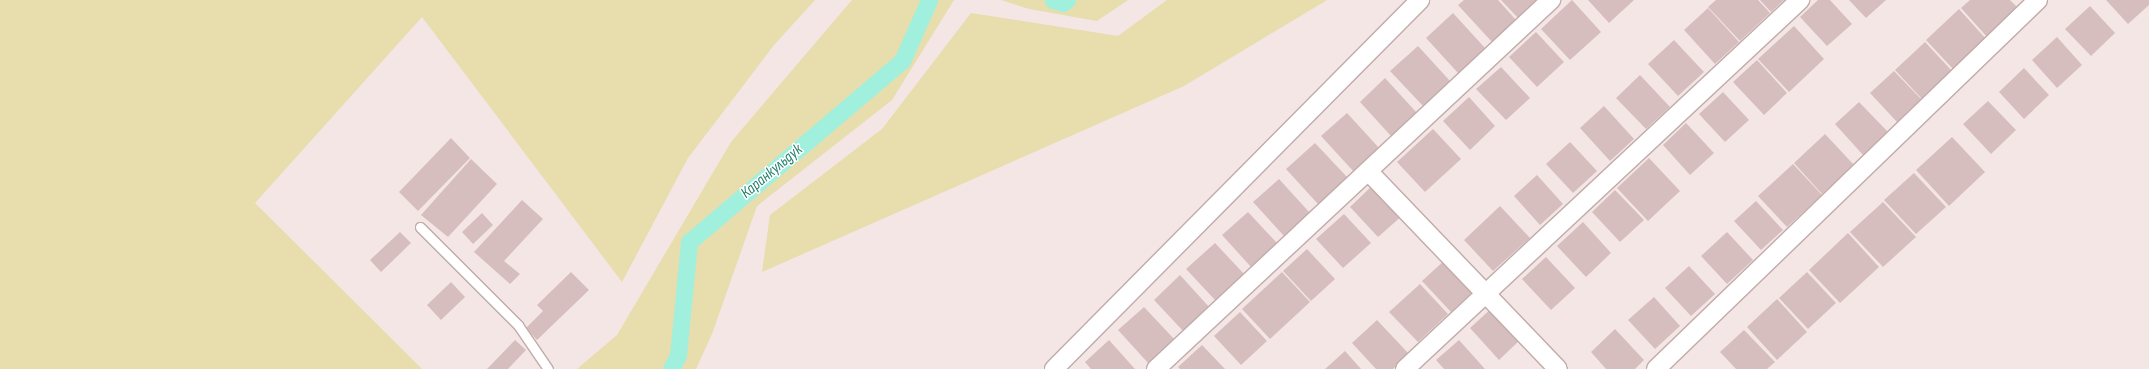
<!DOCTYPE html>
<meta charset="utf-8">
<style>
body{margin:0}
#map{position:relative;width:2149px;height:369px;overflow:hidden;background:#f3e6e5;font-family:"Sofia Sans Condensed",sans-serif}
div>[style]{position:absolute}
.green>*{inset:0;background:#e7ddad}
.canal>*{height:17px;margin:-8.5px;padding:0 8.5px;transform-origin:8.5px;border-radius:8.5px;background:#a1f0de}
.building>*{inset:0;background:#d7bebe}
.roads{filter:drop-shadow(1px 0 #c1acab) drop-shadow(-1px 0 #c1acab) drop-shadow(0 1px #c1acab) drop-shadow(0 -1px #c1acab)}
.service>*{height:9px;margin:-4.5px;padding:0 4.5px;transform-origin:4.5px;border-radius:4.5px;background:#fff}
.minor>*{height:18px;margin:-9px;padding:0 9px;transform-origin:9px;border-radius:9px;background:#fff}
span{translate:-50% -50%;white-space:nowrap;text-align:center;line-height:1.15;-webkit-text-stroke:3px #fff;paint-order:stroke}
.water-label{font-size:16px;color:#25816d;font-style:italic}
</style>
<div id="map">
<div class="green">
<i style="clip-path:polygon(0 0,815px 0,774px 45px,688px 158px,622px 282px,422px 17px,255px 203px,422px 369px,0 369px)"></i>
<i style="clip-path:polygon(852px 0,954px 0,892px 100px,757px 206px,712px 334px,696px 369px,577px 369px,617px 335px,731px 142px)"></i>
<i style="clip-path:polygon(1001px 0,1128px 0,1097px 21px,1029px 9px)"></i>
<i style="clip-path:polygon(1167px 0,1327px 0,1184px 86px,762px 272px,770px 215px,882px 129px,971px 13px,1118px 36px)"></i>
</div>
<div class="canal">
<i style="left:1053px;top:0;width:10px;rotate:17deg"></i>
<i style="left:1063px;top:3px;width:5px;rotate:-37deg"></i>
<i style="left:671px;top:369px;width:16px;rotate:-63deg"></i>
<i style="left:678px;top:355px;width:114px;rotate:-84.4deg"></i>
<i style="left:689px;top:242px;width:280px;rotate:-40.4deg"></i>
<i style="left:902px;top:61px;width:67px;rotate:-66.1deg"></i>
</div>
<div class="building">
<i style="clip-path:polygon(1464px 0,1498px 0,1516px 20px,1492px 42px,1458px 5px)"></i>
<i style="clip-path:polygon(1501px 0,1537px 0,1518px 18px)"></i>
<i style="clip-path:polygon(1572px 0,1601px 32px,1570px 60px,1541px 29px)"></i>
<i style="clip-path:polygon(1588px 0,1634px 0,1609px 23px)"></i>
<i style="clip-path:polygon(1716px 0,1758px 0,1770px 13px,1740px 41px,1708px 7px)"></i>
<i style="clip-path:polygon(1760px 0,1784px 0,1771px 12px)"></i>
<i style="clip-path:polygon(1818px 0,1830px 0,1852px 24px,1827px 46px,1800px 17px)"></i>
<i style="clip-path:polygon(1849px 0,1886px 0,1866px 18px)"></i>
<i style="clip-path:polygon(1970px 0,2010px 0,2019px 9px,1988px 38px,1961px 8px)"></i>
<i style="clip-path:polygon(2106px 0,2149px 0,2149px 5px,2128px 24px)"></i>
<i style="clip-path:polygon(2090px 6px,2115px 33px,2091px 56px,2065px 29px)"></i>
<i style="clip-path:polygon(1708px 8px,1739px 42px,1715px 64px,1684px 30px)"></i>
<i style="clip-path:polygon(1959px 9px,1986px 39px,1953px 69px,1926px 40px)"></i>
<i style="clip-path:polygon(1453px 13px,1485px 48px,1458px 73px,1426px 38px)"></i>
<i style="clip-path:polygon(1794px 26px,1824px 59px,1789px 92px,1758px 59px)"></i>
<i style="clip-path:polygon(1536px 32px,1564px 62px,1537px 87px,1509px 57px)"></i>
<i style="clip-path:polygon(2057px 37px,2082px 65px,2057px 88px,2032px 60px)"></i>
<i style="clip-path:polygon(1674px 40px,1704px 72px,1678px 96px,1648px 64px)"></i>
<i style="clip-path:polygon(1925px 42px,1952px 71px,1922px 99px,1895px 70px)"></i>
<i style="clip-path:polygon(1418px 46px,1450px 81px,1423px 106px,1390px 71px)"></i>
<i style="clip-path:polygon(1757px 60px,1787px 93px,1764px 115px,1733px 82px)"></i>
<i style="clip-path:polygon(1501px 67px,1530px 98px,1506px 120px,1476px 89px)"></i>
<i style="clip-path:polygon(2024px 68px,2049px 95px,2024px 119px,1999px 92px)"></i>
<i style="clip-path:polygon(1894px 71px,1921px 99px,1897px 122px,1870px 93px)"></i>
<i style="clip-path:polygon(1640px 75px,1670px 107px,1646px 129px,1616px 98px)"></i>
<i style="clip-path:polygon(1385px 78px,1417px 113px,1391px 136px,1360px 102px)"></i>
<i style="clip-path:polygon(1723px 92px,1749px 120px,1725px 142px,1699px 114px)"></i>
<i style="clip-path:polygon(1469px 97px,1495px 126px,1470px 150px,1443px 121px)"></i>
<i style="clip-path:polygon(1988px 101px,2016px 130px,1991px 154px,1963px 124px)"></i>
<i style="clip-path:polygon(1859px 102px,1888px 132px,1863px 155px,1835px 124px)"></i>
<i style="clip-path:polygon(1604px 106px,1634px 139px,1610px 161px,1580px 128px)"></i>
<i style="clip-path:polygon(1347px 113px,1380px 149px,1354px 172px,1321px 136px)"></i>
<i style="clip-path:polygon(1686px 123px,1714px 153px,1690px 175px,1663px 145px)"></i>
<i style="clip-path:polygon(1433px 129px,1461px 159px,1425px 192px,1397px 162px)"></i>
<i style="clip-path:polygon(1825px 134px,1854px 165px,1822px 194px,1794px 163px)"></i>
<i style="clip-path:polygon(1952px 137px,1985px 172px,1949px 206px,1916px 170px)"></i>
<i style="clip-path:polygon(451px 138px,470px 158px,418px 211px,399px 192px)"></i>
<i style="clip-path:polygon(1570px 142px,1597px 171px,1573px 193px,1546px 164px)"></i>
<i style="clip-path:polygon(1315px 143px,1347px 177px,1318px 204px,1286px 169px)"></i>
<i style="clip-path:polygon(1649px 158px,1680px 191px,1648px 221px,1617px 188px)"></i>
<i style="clip-path:polygon(471px 159px,497px 184px,448px 237px,421px 215px)"></i>
<i style="clip-path:polygon(1793px 164px,1822px 195px,1787px 227px,1758px 196px)"></i>
<i style="clip-path:polygon(1914px 173px,1946px 207px,1916px 234px,1884px 200px)"></i>
<i style="clip-path:polygon(1537px 175px,1563px 204px,1540px 225px,1514px 196px)"></i>
<i style="clip-path:polygon(1279px 179px,1310px 213px,1284px 236px,1253px 202px)"></i>
<i style="clip-path:polygon(1374px 184px,1403px 215px,1378px 237px,1350px 207px)"></i>
<i style="clip-path:polygon(1615px 190px,1644px 220px,1620px 242px,1592px 212px)"></i>
<i style="clip-path:polygon(522px 200px,543px 219px,504px 261px,520px 274px,510px 284px,474px 252px)"></i>
<i style="clip-path:polygon(1756px 201px,1783px 230px,1761px 250px,1734px 221px)"></i>
<i style="clip-path:polygon(1883px 202px,1916px 237px,1883px 267px,1850px 232px)"></i>
<i style="clip-path:polygon(1500px 206px,1530px 238px,1493px 271px,1464px 240px)"></i>
<i style="clip-path:polygon(1248px 212px,1277px 243px,1251px 267px,1222px 235px)"></i>
<i style="clip-path:polygon(482px 213px,493px 225px,473px 244px,462px 232px)"></i>
<i style="clip-path:polygon(1344px 214px,1371px 243px,1343px 268px,1316px 239px)"></i>
<i style="clip-path:polygon(1583px 222px,1611px 253px,1586px 277px,1557px 246px)"></i>
<i style="clip-path:polygon(400px 232px,411px 243px,381px 272px,370px 260px)"></i>
<i style="clip-path:polygon(1727px 232px,1753px 260px,1727px 284px,1701px 256px)"></i>
<i style="clip-path:polygon(1848px 233px,1879px 267px,1840px 303px,1809px 270px)"></i>
<i style="clip-path:polygon(1215px 243px,1245px 275px,1216px 301px,1186px 269px)"></i>
<i style="clip-path:polygon(1307px 249px,1335px 279px,1311px 301px,1283px 271px)"></i>
<i style="clip-path:polygon(1546px 257px,1575px 288px,1551px 310px,1522px 279px)"></i>
<i style="clip-path:polygon(1446px 259px,1475px 290px,1451px 312px,1422px 281px)"></i>
<i style="clip-path:polygon(1689px 266px,1715px 294px,1691px 316px,1665px 288px)"></i>
<i style="clip-path:polygon(571px 272px,589px 290px,537px 340px,526px 328px,543px 311px,537px 305px)"></i>
<i style="clip-path:polygon(1282px 272px,1310px 302px,1270px 339px,1242px 309px)"></i>
<i style="clip-path:polygon(1807px 272px,1836px 303px,1808px 329px,1779px 298px)"></i>
<i style="clip-path:polygon(1180px 275px,1210px 308px,1184px 332px,1154px 300px)"></i>
<i style="clip-path:polygon(451px 282px,465px 297px,441px 320px,427px 305px)"></i>
<i style="clip-path:polygon(1420px 284px,1448px 314px,1418px 342px,1389px 312px)"></i>
<i style="clip-path:polygon(1654px 297px,1680px 326px,1655px 349px,1628px 320px)"></i>
<i style="clip-path:polygon(1777px 299px,1807px 332px,1777px 360px,1747px 327px)"></i>
<i style="clip-path:polygon(1144px 307px,1175px 340px,1149px 364px,1118px 330px)"></i>
<i style="clip-path:polygon(1493px 307px,1522px 338px,1499px 360px,1470px 328px)"></i>
<i style="clip-path:polygon(1240px 312px,1267px 341px,1241px 365px,1214px 336px)"></i>
<i style="clip-path:polygon(1377px 320px,1409px 354px,1393px 369px,1376px 369px,1352px 343px)"></i>
<i style="clip-path:polygon(1615px 329px,1644px 360px,1635px 369px,1606px 369px,1591px 352px)"></i>
<i style="clip-path:polygon(1744px 330px,1775px 362px,1767px 369px,1736px 369px,1720px 352px)"></i>
<i style="clip-path:polygon(515px 340px,526px 350px,508px 369px,487px 369px)"></i>
<i style="clip-path:polygon(1109px 340px,1135px 369px,1091px 369px,1085px 362px)"></i>
<i style="clip-path:polygon(1459px 340px,1485px 369px,1444px 369px,1436px 360px)"></i>
<i style="clip-path:polygon(1202px 345px,1225px 369px,1180px 369px,1178px 367px)"></i>
<i style="clip-path:polygon(1345px 351px,1361px 369px,1325px 369px)"></i>
</div>
<div class="roads">
<div class="service">
<i style="left:420px;top:227px;width:139px;rotate:45deg"></i>
<i style="left:518px;top:325px;width:53px;rotate:55.7deg"></i>
</div>
<div class="minor">
<i style="left:1368px;top:171px;width:274px;rotate:46.2deg"></i>
<i style="left:1054px;top:369px;width:520px;rotate:-45.23deg"></i>
<i style="left:1156px;top:369px;width:541px;rotate:-43.05deg"></i>
<i style="left:1405px;top:369px;width:541px;rotate:-43.05deg"></i>
<i style="left:1656px;top:369px;width:531px;rotate:-44.01deg"></i>
</div>
</div>
<div class="water-label">
<span style="left:772px;top:172px;rotate:-40deg">Каранкульдук</span>
</div>
</div>
